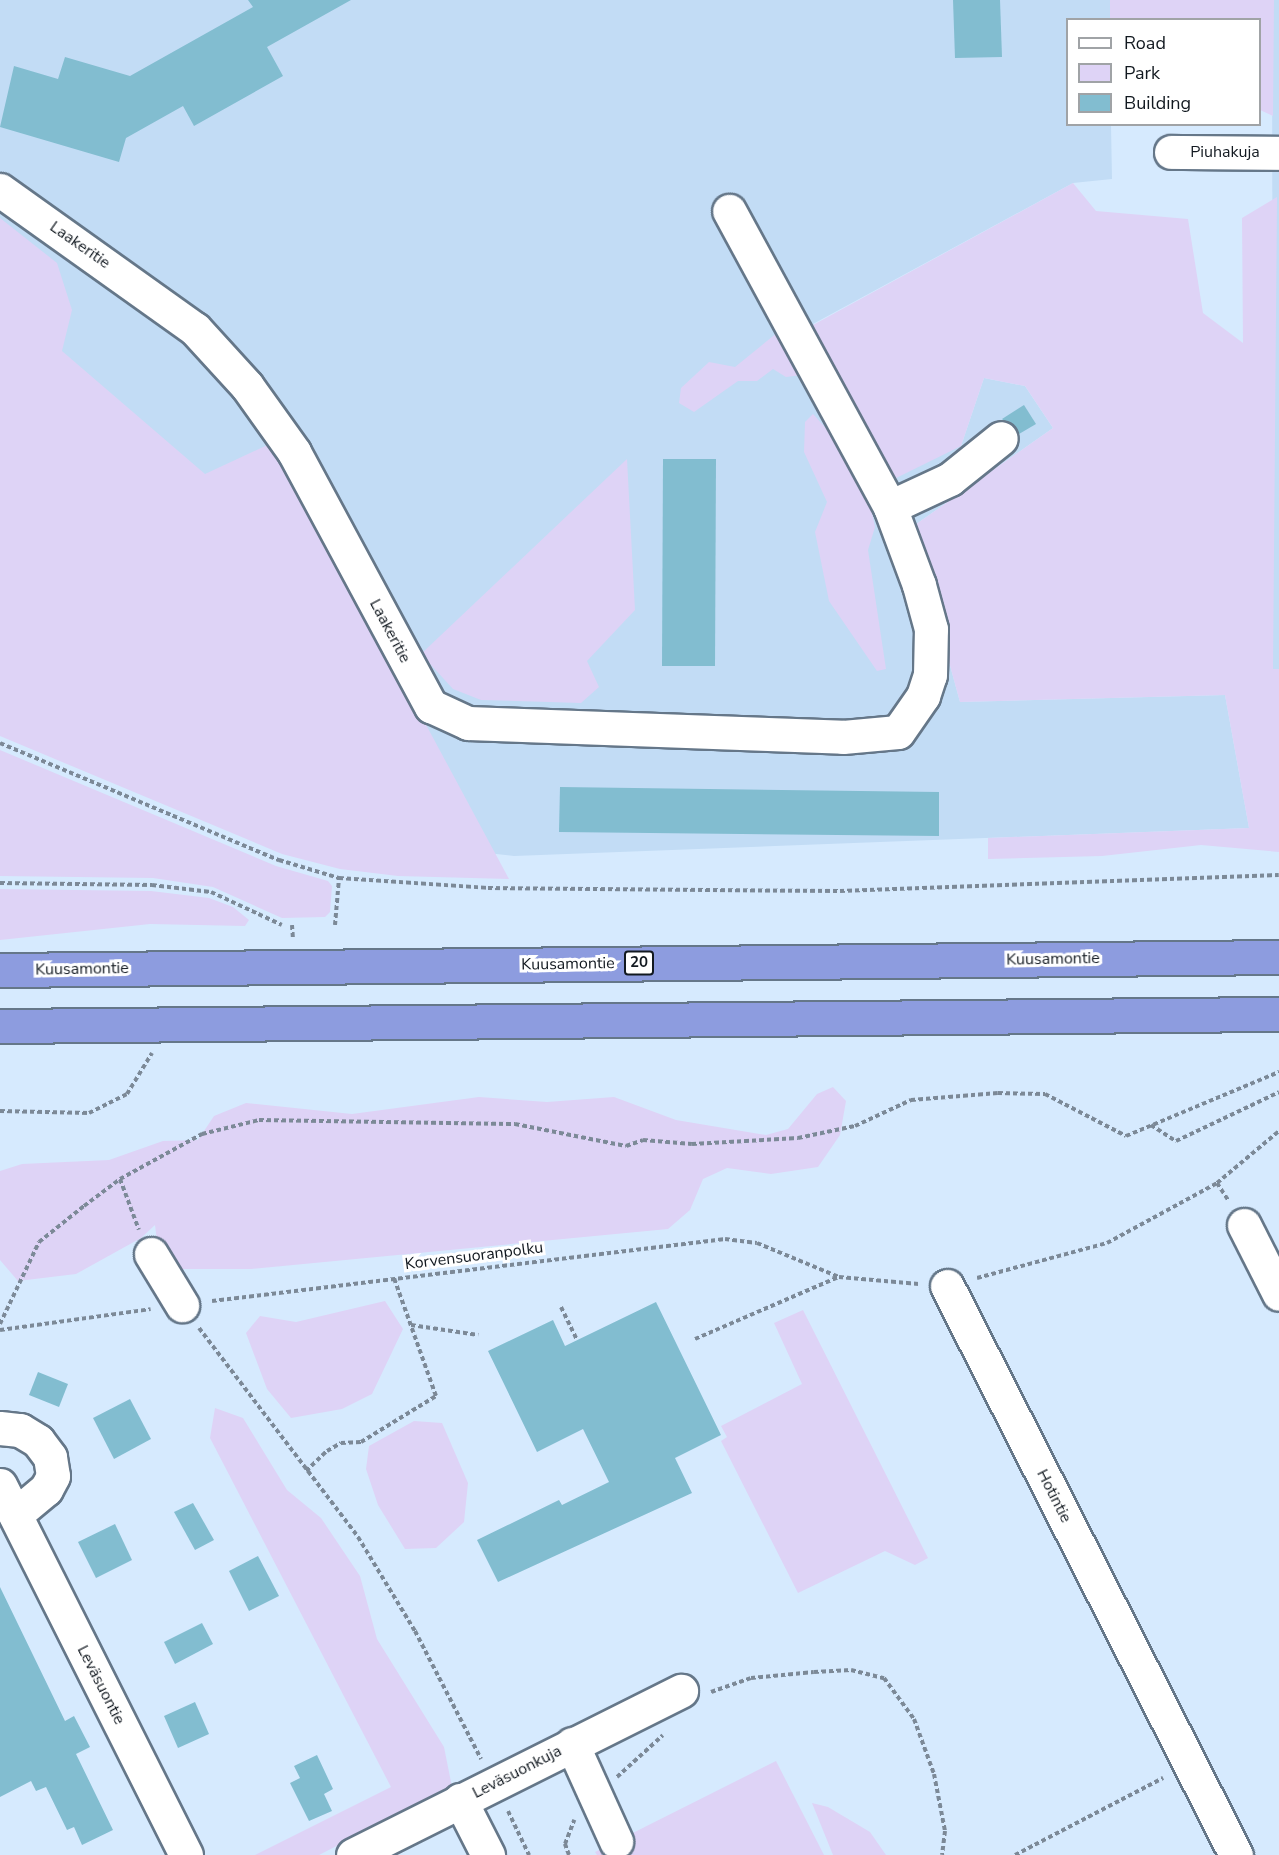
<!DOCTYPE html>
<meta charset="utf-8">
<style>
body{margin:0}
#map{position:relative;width:1279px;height:1855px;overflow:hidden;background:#d6eafe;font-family:"Nunito Sans",sans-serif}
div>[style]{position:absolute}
.built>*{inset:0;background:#c2dcf5}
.green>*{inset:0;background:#ded3f6}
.building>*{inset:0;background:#82bdd0}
.path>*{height:4px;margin-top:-2px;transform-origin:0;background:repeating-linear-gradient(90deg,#7c8997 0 4.5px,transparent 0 7.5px)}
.roads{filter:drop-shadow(2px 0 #657789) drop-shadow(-2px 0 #657789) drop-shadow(0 2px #657789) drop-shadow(0 -2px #657789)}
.minor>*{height:33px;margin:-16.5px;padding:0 16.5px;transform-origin:16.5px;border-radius:16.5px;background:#fff}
.highway>*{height:33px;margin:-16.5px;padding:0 16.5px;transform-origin:16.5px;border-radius:16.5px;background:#8d9cdf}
span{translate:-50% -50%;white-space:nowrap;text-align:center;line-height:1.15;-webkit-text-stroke:6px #fff;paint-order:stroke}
.shield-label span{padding:2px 4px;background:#fff;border:2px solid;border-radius:4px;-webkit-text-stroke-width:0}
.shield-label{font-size:15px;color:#121920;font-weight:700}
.street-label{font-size:16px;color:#121920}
.legend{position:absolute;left:1066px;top:18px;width:195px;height:108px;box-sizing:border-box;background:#fff;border:2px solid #a0a3a6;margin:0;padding:8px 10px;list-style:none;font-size:18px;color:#121920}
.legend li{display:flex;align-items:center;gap:12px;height:30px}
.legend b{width:30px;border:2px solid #a0a3a6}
</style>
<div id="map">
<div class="built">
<i style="clip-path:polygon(0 0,1110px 0,1110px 19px,1068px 20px,1068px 124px,1111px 125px,1112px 179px,1073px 183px,813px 324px,961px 446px,984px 378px,1025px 386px,1053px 428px,912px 527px,960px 702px,1225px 695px,1249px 828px,514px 856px,478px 852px,211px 489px,0 316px)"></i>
<i style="clip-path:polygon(1272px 0,1279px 0,1279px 669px,1273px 669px)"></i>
</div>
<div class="green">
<i style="clip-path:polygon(1110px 0,1274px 0,1273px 116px,1260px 110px,1260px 20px,1110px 19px)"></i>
<i style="clip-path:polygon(1073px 183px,1096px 211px,1188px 219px,1203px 313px,1243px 343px,1242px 218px,1277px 197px,1273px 669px,1279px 669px,1279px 852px,1201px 845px,1102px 856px,988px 859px,988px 838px,1249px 828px,1225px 695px,960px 702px,912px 527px,1053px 428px,1025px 386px,984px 378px,961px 446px,890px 481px,813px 325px)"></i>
<i style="clip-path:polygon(0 218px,57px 263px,72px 310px,62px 351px,205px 474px,274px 442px,509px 879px,398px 876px,340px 869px,282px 854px,0 736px)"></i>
<i style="clip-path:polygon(783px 328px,802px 375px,786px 377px,773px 369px,757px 381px,738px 381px,694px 412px,679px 403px,681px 388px,709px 362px,735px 367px)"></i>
<i style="clip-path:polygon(813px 414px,842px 446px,868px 494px,875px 527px,868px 550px,886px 669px,877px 671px,829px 601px,815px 532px,827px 502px,804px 452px,805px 422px)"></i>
<i style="clip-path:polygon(627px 459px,635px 610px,587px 661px,599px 687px,581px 703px,481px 700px,453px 689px,421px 654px)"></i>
<i style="clip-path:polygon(0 750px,276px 866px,328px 881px,332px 886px,330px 912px,325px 917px,282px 918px,213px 887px,153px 878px,0 876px)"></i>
<i style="clip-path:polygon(0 889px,151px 891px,209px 898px,233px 907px,249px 920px,245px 926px,150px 924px,0 940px)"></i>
<i style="clip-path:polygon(833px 1087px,846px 1101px,840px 1135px,818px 1167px,771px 1174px,727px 1168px,703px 1179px,690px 1210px,668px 1229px,251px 1269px,178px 1269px,158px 1249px,155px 1225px,141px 1238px,76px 1274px,18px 1281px,0 1260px,0 1171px,22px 1164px,109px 1160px,163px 1141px,198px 1140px,214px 1116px,246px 1103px,352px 1114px,479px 1097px,547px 1102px,614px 1097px,676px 1120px,766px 1135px,788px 1129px,817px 1094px)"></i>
<i style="clip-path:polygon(385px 1301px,403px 1329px,372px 1394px,342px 1409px,291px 1418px,267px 1389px,246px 1333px,260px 1316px,296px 1322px)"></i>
<i style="clip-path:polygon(803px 1310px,928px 1558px,915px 1565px,885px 1551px,798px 1593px,721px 1441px,727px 1437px,721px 1426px,802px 1384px,774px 1323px)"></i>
<i style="clip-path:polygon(215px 1408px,243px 1418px,287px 1490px,321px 1518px,360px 1576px,377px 1639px,444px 1747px,452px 1787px,319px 1855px,255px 1855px,391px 1787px,210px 1438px)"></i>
<i style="clip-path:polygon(414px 1421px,442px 1423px,468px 1483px,464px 1522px,436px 1548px,405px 1549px,378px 1505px,366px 1469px,369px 1446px)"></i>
<i style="clip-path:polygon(776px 1761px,824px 1855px,597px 1855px,595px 1852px)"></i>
<i style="clip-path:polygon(812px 1803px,828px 1807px,870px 1832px,886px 1855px,833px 1855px)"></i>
</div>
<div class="building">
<i style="clip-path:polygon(248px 0,351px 0,267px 47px,283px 76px,194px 126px,183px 106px,126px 138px,119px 162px,0 127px,14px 66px,58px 79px,65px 57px,130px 76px,253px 7px)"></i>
<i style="clip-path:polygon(953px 0,1000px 0,1002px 57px,955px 58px)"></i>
<i style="clip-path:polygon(1024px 405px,1036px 424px,1019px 434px,1002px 419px)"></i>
<i style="clip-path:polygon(663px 459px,716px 459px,715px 666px,662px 666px)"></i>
<i style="clip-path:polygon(560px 787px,939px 792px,939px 836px,559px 832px)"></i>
<i style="clip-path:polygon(656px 1302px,721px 1435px,675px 1458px,692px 1493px,498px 1582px,477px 1540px,559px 1500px,562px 1505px,609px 1482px,583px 1429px,537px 1452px,488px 1351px,553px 1320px,565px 1346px)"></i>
<i style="clip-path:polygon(38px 1372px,68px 1384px,59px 1407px,29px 1395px)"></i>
<i style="clip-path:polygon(130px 1399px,151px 1439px,114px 1459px,93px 1418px)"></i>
<i style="clip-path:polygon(193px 1503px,214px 1540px,195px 1550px,174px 1512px)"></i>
<i style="clip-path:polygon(115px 1524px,132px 1560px,96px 1578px,78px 1542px)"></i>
<i style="clip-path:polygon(258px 1556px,279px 1596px,249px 1611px,229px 1571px)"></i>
<i style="clip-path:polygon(0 1587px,65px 1721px,74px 1716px,90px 1747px,76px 1754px,113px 1830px,82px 1845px,74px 1827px,67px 1830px,46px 1787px,36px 1791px,31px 1781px,0 1797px)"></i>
<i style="clip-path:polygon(202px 1623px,213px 1644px,175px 1664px,164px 1642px)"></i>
<i style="clip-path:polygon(195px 1702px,209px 1734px,178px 1748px,164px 1716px)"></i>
<i style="clip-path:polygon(317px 1755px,333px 1789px,324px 1794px,332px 1811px,309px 1821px,290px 1783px,300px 1778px,294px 1766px)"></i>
</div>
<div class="path">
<i style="left:0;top:743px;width:303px;rotate:22.8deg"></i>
<i style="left:279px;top:860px;width:63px;rotate:16.7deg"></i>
<i style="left:339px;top:878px;width:149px;rotate:3.8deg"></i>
<i style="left:488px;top:888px;width:352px;rotate:0.5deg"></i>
<i style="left:840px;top:891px;width:439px;rotate:-2.1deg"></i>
<i style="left:0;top:883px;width:152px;rotate:0.8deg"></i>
<i style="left:152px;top:885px;width:59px;rotate:6.8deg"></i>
<i style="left:211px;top:892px;width:78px;rotate:24.9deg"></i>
<i style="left:292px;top:925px;width:14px;rotate:86deg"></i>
<i style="left:335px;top:925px;width:47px;rotate:-85.1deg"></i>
<i style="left:0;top:1111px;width:89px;rotate:1.3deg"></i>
<i style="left:89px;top:1113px;width:42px;rotate:-26.6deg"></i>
<i style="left:127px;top:1094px;width:48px;rotate:-58.6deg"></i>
<i style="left:1151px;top:1125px;width:30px;rotate:33deg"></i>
<i style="left:1176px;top:1141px;width:114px;rotate:-25.4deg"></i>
<i style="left:120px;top:1179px;width:54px;rotate:69.6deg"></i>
<i style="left:1217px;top:1183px;width:20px;rotate:57deg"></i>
<i style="left:977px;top:1278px;width:135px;rotate:-15.1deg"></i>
<i style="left:1107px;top:1243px;width:125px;rotate:-28.6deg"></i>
<i style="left:1217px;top:1183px;width:81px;rotate:-40deg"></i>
<i style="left:212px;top:1301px;width:517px;rotate:-6.89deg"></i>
<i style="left:725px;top:1239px;width:32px;rotate:7deg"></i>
<i style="left:757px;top:1243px;width:89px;rotate:22.5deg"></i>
<i style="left:839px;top:1277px;width:80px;rotate:5deg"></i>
<i style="left:561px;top:1307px;width:37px;rotate:64deg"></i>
<i style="left:0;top:1324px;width:91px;rotate:-64.6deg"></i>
<i style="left:39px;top:1242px;width:58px;rotate:-38.7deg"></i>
<i style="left:84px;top:1206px;width:45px;rotate:-36.9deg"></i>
<i style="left:120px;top:1179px;width:94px;rotate:-28.8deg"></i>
<i style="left:202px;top:1134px;width:59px;rotate:-13.8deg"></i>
<i style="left:259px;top:1120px;width:256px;rotate:0.9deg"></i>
<i style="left:515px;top:1124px;width:113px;rotate:11.2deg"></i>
<i style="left:626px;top:1146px;width:18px;rotate:-19deg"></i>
<i style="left:643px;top:1140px;width:49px;rotate:4.7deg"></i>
<i style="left:692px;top:1144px;width:106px;rotate:-3.2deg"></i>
<i style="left:798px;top:1138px;width:58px;rotate:-11.9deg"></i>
<i style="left:855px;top:1126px;width:62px;rotate:-24.9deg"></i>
<i style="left:911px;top:1100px;width:87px;rotate:-4.6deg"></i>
<i style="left:998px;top:1093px;width:47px;rotate:1.2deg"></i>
<i style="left:1045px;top:1094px;width:91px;rotate:27.4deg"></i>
<i style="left:1126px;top:1136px;width:166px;rotate:-22.7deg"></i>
<i style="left:411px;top:1325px;width:68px;rotate:8.5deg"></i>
<i style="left:199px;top:1328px;width:263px;rotate:52.7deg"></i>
<i style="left:358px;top:1537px;width:110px;rotate:58.8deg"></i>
<i style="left:415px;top:1631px;width:144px;rotate:62.7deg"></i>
<i style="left:0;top:1330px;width:152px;rotate:-7.9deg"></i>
<i style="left:695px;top:1339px;width:156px;rotate:-23.4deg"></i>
<i style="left:306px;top:1471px;width:29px;rotate:-44deg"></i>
<i style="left:327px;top:1451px;width:16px;rotate:-30deg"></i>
<i style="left:341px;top:1443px;width:20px;rotate:-3deg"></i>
<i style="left:361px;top:1442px;width:88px;rotate:-31.5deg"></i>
<i style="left:436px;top:1396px;width:125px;rotate:-109.6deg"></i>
<i style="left:711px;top:1692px;width:42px;rotate:-19.3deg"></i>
<i style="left:751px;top:1678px;width:63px;rotate:-5.4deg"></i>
<i style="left:814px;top:1672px;width:37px;rotate:-3deg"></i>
<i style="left:851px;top:1670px;width:34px;rotate:14deg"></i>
<i style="left:884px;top:1678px;width:51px;rotate:53.8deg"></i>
<i style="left:914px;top:1719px;width:59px;rotate:70deg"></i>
<i style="left:934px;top:1774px;width:58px;rotate:79.1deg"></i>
<i style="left:945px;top:1831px;width:24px;rotate:97deg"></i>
<i style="left:617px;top:1777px;width:62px;rotate:-42.4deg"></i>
<i style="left:508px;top:1811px;width:49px;rotate:64.5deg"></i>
<i style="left:569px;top:1855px;width:12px;rotate:-110deg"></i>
<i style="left:565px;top:1844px;width:26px;rotate:-69deg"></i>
<i style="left:1015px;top:1855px;width:167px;rotate:-27.5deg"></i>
</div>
<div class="roads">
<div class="minor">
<i style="left:1171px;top:152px;width:108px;rotate:0.5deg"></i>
<i style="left:0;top:190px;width:239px;rotate:35.5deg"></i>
<i style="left:195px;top:329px;width:77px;rotate:47.6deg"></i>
<i style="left:247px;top:386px;width:81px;rotate:54.5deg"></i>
<i style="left:294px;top:452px;width:289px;rotate:61.7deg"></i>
<i style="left:431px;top:706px;width:41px;rotate:24.7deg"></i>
<i style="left:468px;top:723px;width:375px;rotate:2.1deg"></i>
<i style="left:843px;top:737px;width:55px;rotate:-5.2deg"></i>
<i style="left:898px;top:732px;width:44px;rotate:-55.2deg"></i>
<i style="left:923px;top:696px;width:22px;rotate:-72deg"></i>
<i style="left:930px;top:675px;width:46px;rotate:-88.8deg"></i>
<i style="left:931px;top:629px;width:46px;rotate:-105.3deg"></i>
<i style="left:919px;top:585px;width:83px;rotate:-110.4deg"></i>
<i style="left:890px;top:507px;width:337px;rotate:-118.5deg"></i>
<i style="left:890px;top:507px;width:66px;rotate:-25deg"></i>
<i style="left:950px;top:479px;width:65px;rotate:-38.8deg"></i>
<i style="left:1244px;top:1225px;width:77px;rotate:63.1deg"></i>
<i style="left:151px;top:1254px;width:60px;rotate:58.7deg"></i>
<i style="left:947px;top:1286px;width:638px;rotate:63.07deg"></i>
<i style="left:0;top:1428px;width:20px;rotate:6deg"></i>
<i style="left:20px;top:1430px;width:21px;rotate:31deg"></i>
<i style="left:38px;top:1441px;width:20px;rotate:53deg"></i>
<i style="left:50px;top:1457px;width:19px;rotate:81deg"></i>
<i style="left:53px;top:1476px;width:15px;rotate:118deg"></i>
<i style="left:46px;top:1489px;width:40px;rotate:140deg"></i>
<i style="left:0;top:1485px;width:414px;rotate:63.3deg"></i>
<i style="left:572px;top:1744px;width:107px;rotate:65.6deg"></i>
<i style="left:460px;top:1800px;width:62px;rotate:63deg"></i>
<i style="left:353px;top:1855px;width:367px;rotate:-26.6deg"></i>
</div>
<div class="highway">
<i style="left:0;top:970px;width:1279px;rotate:-0.58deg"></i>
<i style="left:0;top:1026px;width:1279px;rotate:-0.54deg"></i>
</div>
</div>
<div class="shield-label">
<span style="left:639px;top:963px">20</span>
</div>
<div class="street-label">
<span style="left:1225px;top:152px">Piuhakuja</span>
<span style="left:80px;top:245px;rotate:35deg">Laakeritie</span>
<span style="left:390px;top:631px;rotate:62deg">Laakeritie</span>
<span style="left:1053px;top:959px;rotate:-1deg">Kuusamontie</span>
<span style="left:568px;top:964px;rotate:-1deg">Kuusamontie</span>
<span style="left:82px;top:969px;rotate:-1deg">Kuusamontie</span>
<span style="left:474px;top:1256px;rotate:-7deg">Korvensuoranpolku</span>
<span style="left:1054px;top:1496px;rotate:63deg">Hotintie</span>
<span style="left:101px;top:1685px;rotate:63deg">Leväsuontie</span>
<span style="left:517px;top:1772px;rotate:-27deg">Leväsuonkuja</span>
</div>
<ul class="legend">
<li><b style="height:8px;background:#fff"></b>Road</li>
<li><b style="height:16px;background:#ded3f6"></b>Park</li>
<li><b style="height:16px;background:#82bdd0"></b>Building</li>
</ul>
</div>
